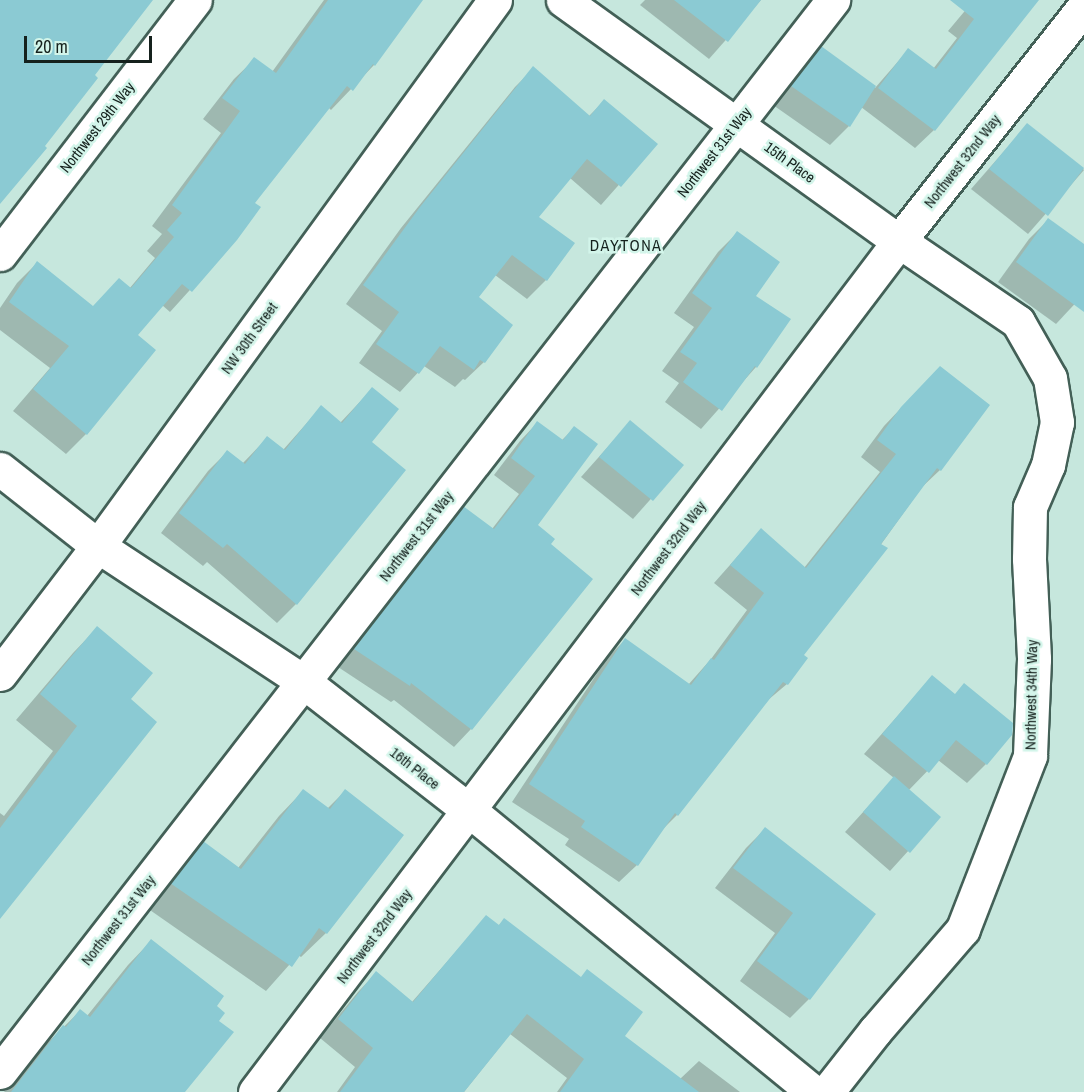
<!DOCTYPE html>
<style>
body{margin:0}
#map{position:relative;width:1084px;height:1092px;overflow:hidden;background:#c6e7dd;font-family:"Archivo Narrow",sans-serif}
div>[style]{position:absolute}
.shadow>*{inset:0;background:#0003}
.building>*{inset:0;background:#8bcad3}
.roads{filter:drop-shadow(2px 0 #436057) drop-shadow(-2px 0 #436057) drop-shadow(0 2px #436057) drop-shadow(0 -2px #436057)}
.minor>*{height:33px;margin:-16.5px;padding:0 16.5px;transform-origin:16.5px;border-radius:16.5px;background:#fff}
span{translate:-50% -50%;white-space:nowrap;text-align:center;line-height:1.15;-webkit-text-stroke:5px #d3f5ea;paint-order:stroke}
.street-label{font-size:15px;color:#15211d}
.neighbourhood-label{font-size:16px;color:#15211d;letter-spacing:1.5px}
.scale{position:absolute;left:24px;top:36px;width:128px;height:27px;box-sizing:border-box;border:3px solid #15211d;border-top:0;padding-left:8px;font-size:18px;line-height:21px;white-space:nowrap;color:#15211d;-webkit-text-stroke:4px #d3f5ea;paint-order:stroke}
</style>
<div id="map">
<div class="shadow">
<i style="clip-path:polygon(324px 0,421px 0,374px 65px,331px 110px,328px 107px,253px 203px,236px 239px,170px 312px,162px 305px,135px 335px,86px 434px,66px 454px,13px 411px,50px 368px,0 330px,0 308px,17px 283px,37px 263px,92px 307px,129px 289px,155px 258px,147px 251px,162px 234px,152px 226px,221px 133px,203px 119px,234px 79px,255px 59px,272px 72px)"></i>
<i style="clip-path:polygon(645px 0,761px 0,709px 59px,640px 5px)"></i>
<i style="clip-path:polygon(974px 0,1000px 48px,934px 130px,915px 148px,861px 107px,849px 126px,830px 145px,773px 105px,802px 67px,821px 48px,875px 88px,908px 50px,933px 69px,957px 38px,948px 31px)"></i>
<i style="clip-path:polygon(533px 69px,588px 117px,604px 101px,655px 144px,601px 205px,570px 178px,536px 217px,572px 243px,546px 280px,527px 299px,495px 275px,477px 297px,484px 362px,465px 380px,463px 379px,455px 387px,424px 366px,400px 392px,359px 363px,382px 331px,346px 304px,401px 228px,515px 87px)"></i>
<i style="clip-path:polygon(1027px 125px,1084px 170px,1028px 234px,971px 189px)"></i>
<i style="clip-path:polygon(1048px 220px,1084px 246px,1084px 294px,1056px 324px,998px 282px,1029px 239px)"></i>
<i style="clip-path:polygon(737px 233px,754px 296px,756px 367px,701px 429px,665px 402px,679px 383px,662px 371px,694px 327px,674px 313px,718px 252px)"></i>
<i style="clip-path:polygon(923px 385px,940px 470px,922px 487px,802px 655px,787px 684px,768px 700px,677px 815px,661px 831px,637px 865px,619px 882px,565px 845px,569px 839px,512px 802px,608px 657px,625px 640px,688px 685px,711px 659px,747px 610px,714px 583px,761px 530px,804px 568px,880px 472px,861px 457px,884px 426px)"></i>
<i style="clip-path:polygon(372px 389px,370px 443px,404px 470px,296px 604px,277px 623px,207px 562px,203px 566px,161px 533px,208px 471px,227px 452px,242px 464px,267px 438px,283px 450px,321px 407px,340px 423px)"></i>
<i style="clip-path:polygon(630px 422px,681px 465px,633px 519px,581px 477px)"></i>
<i style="clip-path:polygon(537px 423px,561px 441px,574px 428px,536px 526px,471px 729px,454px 747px,394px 700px,391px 702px,338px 667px,446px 526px,463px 508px,492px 529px,519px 494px,494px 475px,520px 441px)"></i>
<i style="clip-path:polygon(97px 628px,128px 699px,0 916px,0 813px,4px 816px,53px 751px,16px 720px,73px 653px)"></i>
<i style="clip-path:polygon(932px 677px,986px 764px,967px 783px,938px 760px,908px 791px,939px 817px,890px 871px,845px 832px,894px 778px,864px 754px)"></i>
<i style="clip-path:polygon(303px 791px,327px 809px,345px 791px,402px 835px,326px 933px,301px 957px,298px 955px,266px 991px,147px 908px,179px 868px,203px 843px,238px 868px,279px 816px)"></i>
<i style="clip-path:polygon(765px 829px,874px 914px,809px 999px,790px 1018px,740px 981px,775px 933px,715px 888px,746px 848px)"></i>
<i style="clip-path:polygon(486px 917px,498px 926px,504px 920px,623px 1036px,680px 1079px,699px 1061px,740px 1092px,557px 1092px,567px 1078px,510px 1034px,464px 1092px,337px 1092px,355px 1067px,320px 1038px,358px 992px,376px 973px,412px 1002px)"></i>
<i style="clip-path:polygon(151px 941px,214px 1006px,217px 1021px,183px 1092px,4px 1092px,39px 1051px,80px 1011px,87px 1016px,128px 965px)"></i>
</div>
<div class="building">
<i style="clip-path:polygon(0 0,153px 0,95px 75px,98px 78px,45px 146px,47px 148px,0 204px)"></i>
<i style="clip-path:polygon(328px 0,423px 0,375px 66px,373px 64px,353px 91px,347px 86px,255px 203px,261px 207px,237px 240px,192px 292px,182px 284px,138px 335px,156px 350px,87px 435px,33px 389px,69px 346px,9px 302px,37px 261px,93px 306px,119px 278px,131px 288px,174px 237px,167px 230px,182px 213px,172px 205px,240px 111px,222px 98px,254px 57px,276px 73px)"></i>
<i style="clip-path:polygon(674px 0,761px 0,728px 42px)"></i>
<i style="clip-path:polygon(950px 0,1039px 0,935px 131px,878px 88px,908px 48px,936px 69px,974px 19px)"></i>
<i style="clip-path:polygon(821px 46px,876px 86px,850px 127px,791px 86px)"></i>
<i style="clip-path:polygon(533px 66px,590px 116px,604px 99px,658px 144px,621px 187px,587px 159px,539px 217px,575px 243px,547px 281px,512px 255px,479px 297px,513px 325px,485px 363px,480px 360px,474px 370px,440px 346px,419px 374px,376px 344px,399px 312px,363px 285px,420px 207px)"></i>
<i style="clip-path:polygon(1027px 123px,1084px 168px,1048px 216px,989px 169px)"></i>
<i style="clip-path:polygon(1048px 218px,1084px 244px,1084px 312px,1016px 262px)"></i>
<i style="clip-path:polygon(737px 231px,780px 262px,756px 296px,791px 319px,757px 368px,755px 366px,722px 411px,683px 382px,697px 363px,680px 352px,712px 308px,692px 293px)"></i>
<i style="clip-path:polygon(940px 366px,990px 405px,941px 471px,937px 468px,881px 544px,888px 548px,804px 655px,808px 658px,788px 685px,783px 682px,678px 816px,675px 813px,638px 866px,581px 827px,585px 821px,529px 784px,625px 638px,691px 685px,711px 658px,714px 660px,764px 593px,730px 565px,761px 528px,806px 568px,896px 454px,877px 440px,901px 407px)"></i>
<i style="clip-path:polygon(372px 387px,399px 409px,372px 442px,406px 470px,297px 605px,227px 544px,223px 548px,179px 513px,227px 450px,245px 464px,267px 436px,285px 450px,321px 405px,342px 423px)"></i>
<i style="clip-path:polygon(630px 420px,684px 465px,653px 501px,599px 457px)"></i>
<i style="clip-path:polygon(537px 421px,563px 440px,574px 426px,598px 444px,538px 525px,555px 539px,551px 544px,593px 579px,472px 730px,411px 683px,410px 686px,354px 649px,463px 506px,494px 529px,535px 476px,511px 458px)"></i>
<i style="clip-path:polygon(97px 626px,153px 673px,131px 699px,157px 722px,0 919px,0 828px,77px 726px,40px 694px)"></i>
<i style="clip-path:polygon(932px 675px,955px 694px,964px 683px,1013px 723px,1012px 735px,987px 765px,956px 740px,929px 773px,882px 734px)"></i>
<i style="clip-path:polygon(894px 776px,941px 817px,910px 853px,863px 812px)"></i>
<i style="clip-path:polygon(303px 789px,330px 809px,345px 789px,404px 835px,327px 934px,319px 928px,292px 967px,170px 883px,203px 841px,241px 869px)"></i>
<i style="clip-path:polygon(765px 827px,876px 914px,810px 1000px,757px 961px,793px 913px,733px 868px)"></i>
<i style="clip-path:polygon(486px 915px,499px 925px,504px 918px,581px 977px,587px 969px,643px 1012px,625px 1036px,699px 1092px,560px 1092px,584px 1059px,527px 1014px,464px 1092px,340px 1092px,373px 1048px,338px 1019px,376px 971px,413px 1002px)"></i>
<i style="clip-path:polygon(151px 939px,224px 996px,217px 1006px,225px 1013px,219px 1021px,234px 1032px,185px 1092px,11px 1092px,63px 1025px,66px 1027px,80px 1009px,90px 1017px)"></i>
</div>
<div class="roads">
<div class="minor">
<i style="left:563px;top:0;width:413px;rotate:35.7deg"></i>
<i style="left:899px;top:241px;width:144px;rotate:34.2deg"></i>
<i style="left:1018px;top:322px;width:64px;rotate:60.3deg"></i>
<i style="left:1050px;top:378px;width:45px;rotate:81deg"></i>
<i style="left:1057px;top:422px;width:44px;rotate:101.8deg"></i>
<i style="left:1048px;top:465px;width:46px;rotate:113.2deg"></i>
<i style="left:1030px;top:507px;width:52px;rotate:91.1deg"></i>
<i style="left:1029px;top:559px;width:100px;rotate:87.1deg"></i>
<i style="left:1034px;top:659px;width:97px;rotate:92.4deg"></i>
<i style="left:1030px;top:756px;width:186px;rotate:111.2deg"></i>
<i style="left:963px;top:929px;width:135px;rotate:130.8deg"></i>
<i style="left:875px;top:1031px;width:78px;rotate:128.2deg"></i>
<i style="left:0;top:254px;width:320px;rotate:-52.5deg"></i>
<i style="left:0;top:469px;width:125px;rotate:38.2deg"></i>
<i style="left:98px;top:546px;width:247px;rotate:33.4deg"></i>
<i style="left:304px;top:682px;width:210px;rotate:37.9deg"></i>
<i style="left:470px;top:811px;width:443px;rotate:39.3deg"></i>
<i style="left:0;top:674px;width:161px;rotate:-52.6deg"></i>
<i style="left:98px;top:546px;width:675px;rotate:-53.98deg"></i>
<i style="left:0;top:1072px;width:1358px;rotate:-52.15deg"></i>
<i style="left:255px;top:1092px;width:1067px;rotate:-52.88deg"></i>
<i style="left:899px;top:241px;width:298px;rotate:-51.7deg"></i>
</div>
</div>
<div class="street-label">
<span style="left:97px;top:127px;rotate:-52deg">Northwest 29th Way</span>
<span style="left:714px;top:152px;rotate:-52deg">Northwest 31st Way</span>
<span style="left:962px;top:161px;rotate:-52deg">Northwest 32nd Way</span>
<span style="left:790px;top:162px;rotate:36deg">15th Place</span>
<span style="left:249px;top:338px;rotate:-54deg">NW 30th Street</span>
<span style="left:416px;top:536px;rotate:-52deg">Northwest 31st Way</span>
<span style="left:668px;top:548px;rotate:-53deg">Northwest 32nd Way</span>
<span style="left:1031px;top:695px;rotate:-89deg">Northwest 34th Way</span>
<span style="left:415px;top:768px;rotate:38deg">16th Place</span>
<span style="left:118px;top:920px;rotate:-52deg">Northwest 31st Way</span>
<span style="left:374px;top:936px;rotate:-53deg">Northwest 32nd Way</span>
</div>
<div class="neighbourhood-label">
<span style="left:626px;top:245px">DAYTONA</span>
</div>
<div class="scale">20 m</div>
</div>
